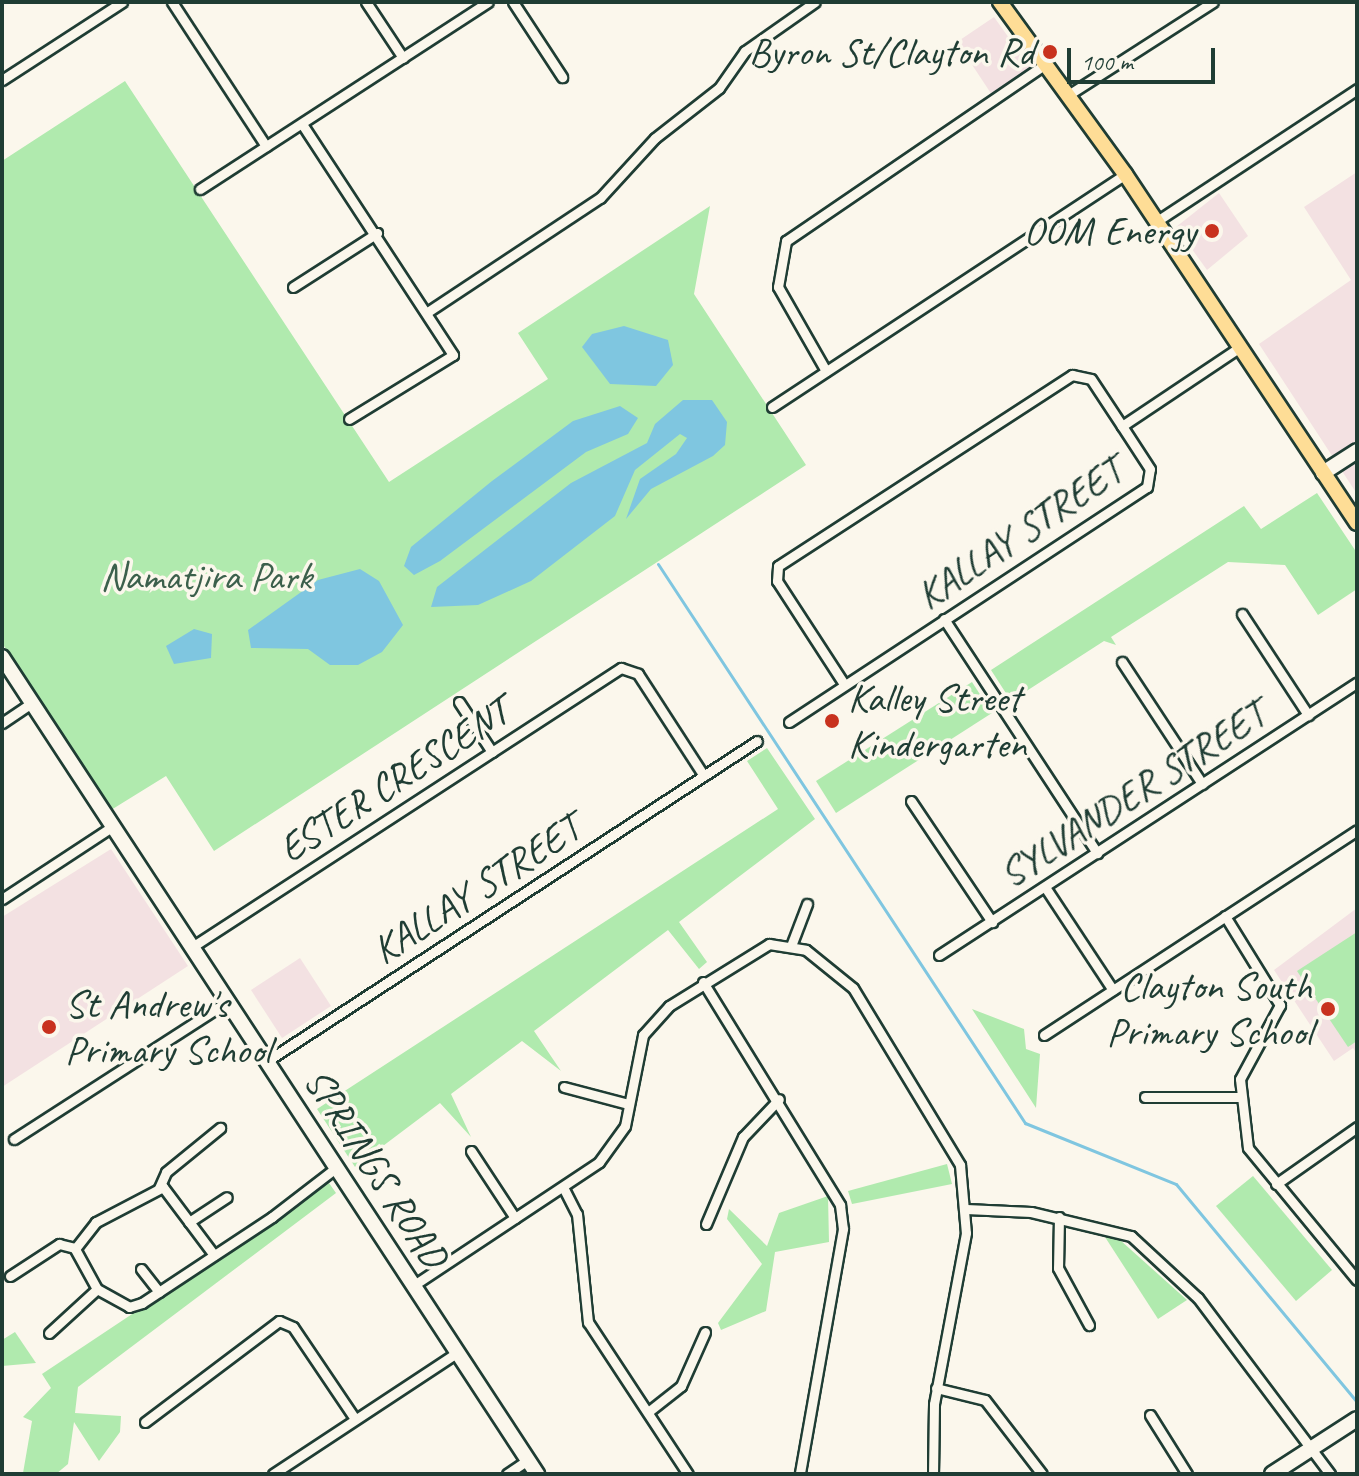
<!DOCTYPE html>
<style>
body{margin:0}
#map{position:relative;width:1359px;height:1476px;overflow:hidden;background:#fbf7ec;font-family:Caveat,sans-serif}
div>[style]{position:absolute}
.built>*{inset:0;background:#f3e1e2}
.green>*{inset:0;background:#b0eaae}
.water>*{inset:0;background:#7fc6e0}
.stream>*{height:3px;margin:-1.5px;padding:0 1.5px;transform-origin:1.5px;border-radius:1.5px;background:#7fc6e0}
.roads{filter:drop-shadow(2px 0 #1f3d34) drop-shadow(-2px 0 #1f3d34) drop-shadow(0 2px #1f3d34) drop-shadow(0 -2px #1f3d34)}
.street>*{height:9px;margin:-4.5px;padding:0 4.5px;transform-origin:4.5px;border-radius:4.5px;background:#fbf7ec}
.secondary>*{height:14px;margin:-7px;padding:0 7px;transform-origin:7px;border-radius:7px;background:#fbf7ec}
.primary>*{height:14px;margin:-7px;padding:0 7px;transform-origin:7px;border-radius:7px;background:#fedd96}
.dots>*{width:22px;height:22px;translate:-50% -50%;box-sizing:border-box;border:4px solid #fbf7ec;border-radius:50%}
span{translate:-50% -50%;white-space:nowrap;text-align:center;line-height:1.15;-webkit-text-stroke:7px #fbf7ec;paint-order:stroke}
.poi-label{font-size:40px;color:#1f3d34}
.right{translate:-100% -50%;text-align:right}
.left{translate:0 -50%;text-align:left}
.street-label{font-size:40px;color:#1f3d34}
.park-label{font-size:40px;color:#3c604c}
.frame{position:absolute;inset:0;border:4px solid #1f3d34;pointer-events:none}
.scale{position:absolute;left:1067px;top:48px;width:148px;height:36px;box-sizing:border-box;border:4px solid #1f3d34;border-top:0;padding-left:10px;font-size:24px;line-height:28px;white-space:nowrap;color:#1f3d34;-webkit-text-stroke:6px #fbf7ec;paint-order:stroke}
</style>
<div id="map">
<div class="built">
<i style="clip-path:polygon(994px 17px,1034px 73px,994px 98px,957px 42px)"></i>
<i style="clip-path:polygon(1357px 172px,1357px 494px,1259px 344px,1351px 280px,1304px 207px)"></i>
<i style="clip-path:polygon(1219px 193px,1248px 236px,1207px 270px,1176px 227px)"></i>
<i style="clip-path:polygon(111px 849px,188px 966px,2px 1087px,2px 917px)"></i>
<i style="clip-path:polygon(1357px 908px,1357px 1054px,1353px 1048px,1334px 1061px,1274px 970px)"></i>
<i style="clip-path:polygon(300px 958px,331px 1006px,282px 1038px,251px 990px)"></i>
</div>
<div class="green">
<i style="clip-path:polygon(125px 81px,389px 482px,548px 379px,518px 333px,710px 206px,694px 294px,806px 465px,214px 851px,166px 776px,111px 810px,2px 643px,2px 161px)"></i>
<i style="clip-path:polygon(1317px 493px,1357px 553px,1357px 589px,1318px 615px,1285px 565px,1228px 562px,1111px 637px,1116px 645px,1104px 641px,1011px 701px,991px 670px,1244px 506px,1261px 529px)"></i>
<i style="clip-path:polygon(972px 682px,992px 713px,836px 813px,816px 781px)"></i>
<i style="clip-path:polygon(767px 748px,815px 819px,679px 922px,707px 962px,699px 969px,668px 930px,534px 1031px,561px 1071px,522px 1041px,451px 1094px,471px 1137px,440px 1103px,355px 1167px,317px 1109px,778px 809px,747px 761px)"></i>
<i style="clip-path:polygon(1357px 932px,1357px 1041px,1348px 1047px,1297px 971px)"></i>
<i style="clip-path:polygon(972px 1009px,1024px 1029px,1026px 1049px,1040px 1054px,1036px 1108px)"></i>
<i style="clip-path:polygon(947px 1164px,952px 1184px,852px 1204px,848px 1191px)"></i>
<i style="clip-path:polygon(1253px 1176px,1332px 1270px,1296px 1301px,1216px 1206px)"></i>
<i style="clip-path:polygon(329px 1183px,336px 1193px,78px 1387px,75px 1413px,121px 1416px,120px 1432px,99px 1461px,74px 1422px,68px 1464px,56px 1474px,23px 1473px,32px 1421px,23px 1417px,51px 1388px,42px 1374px)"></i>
<i style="clip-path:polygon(828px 1196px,829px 1242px,775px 1252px,766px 1311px,721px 1330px,718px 1323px,762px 1264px,727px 1219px,729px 1209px,767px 1246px,779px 1213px)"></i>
<i style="clip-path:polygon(1105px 1237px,1120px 1240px,1187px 1300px,1158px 1319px)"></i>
<i style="clip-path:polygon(15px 1332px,36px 1363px,2px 1366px,2px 1340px)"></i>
</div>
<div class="water">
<i style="clip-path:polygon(624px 326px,668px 340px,673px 365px,656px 386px,610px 384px,582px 347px,592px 334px)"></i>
<i style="clip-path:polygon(683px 400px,712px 400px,727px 422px,725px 445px,713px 456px,651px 489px,626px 519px,640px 479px,676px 454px,687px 438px,680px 434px,635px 470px,615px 516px,531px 581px,478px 605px,431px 607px,437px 587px,571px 483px,647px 443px,655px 424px)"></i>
<i style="clip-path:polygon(620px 406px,638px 418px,628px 434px,586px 452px,440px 561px,414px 575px,404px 566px,411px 547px,492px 481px,573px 421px)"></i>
<i style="clip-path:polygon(360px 569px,379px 581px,403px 625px,382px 652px,358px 665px,330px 665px,308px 649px,251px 648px,248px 630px,318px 580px)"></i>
<i style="clip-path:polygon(194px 629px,212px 634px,211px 658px,174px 664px,166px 646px)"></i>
</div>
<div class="stream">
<i style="left:658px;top:564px;width:669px;rotate:56.71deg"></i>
<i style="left:1025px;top:1123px;width:163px;rotate:22deg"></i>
<i style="left:1176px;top:1184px;width:283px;rotate:50.3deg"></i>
</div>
<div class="roads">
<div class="street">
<i style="left:172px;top:2px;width:172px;rotate:56.9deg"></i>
<i style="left:366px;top:2px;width:67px;rotate:56.5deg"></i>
<i style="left:513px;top:2px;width:90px;rotate:56.8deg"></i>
<i style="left:2px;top:80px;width:143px;rotate:-33deg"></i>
<i style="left:1068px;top:95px;width:172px;rotate:-32.7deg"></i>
<i style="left:302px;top:124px;width:276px;rotate:56.8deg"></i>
<i style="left:453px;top:355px;width:122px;rotate:148.4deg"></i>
<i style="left:200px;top:189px;width:343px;rotate:-33deg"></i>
<i style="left:1157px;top:221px;width:240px;rotate:-33.4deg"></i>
<i style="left:293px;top:287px;width:100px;rotate:-32.7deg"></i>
<i style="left:429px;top:311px;width:205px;rotate:-33.5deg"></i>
<i style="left:600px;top:198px;width:81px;rotate:-47.5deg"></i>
<i style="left:655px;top:138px;width:81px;rotate:-38deg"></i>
<i style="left:719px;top:88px;width:45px;rotate:-54.9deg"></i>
<i style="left:745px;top:51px;width:85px;rotate:-35deg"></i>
<i style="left:826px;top:371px;width:97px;rotate:-119.7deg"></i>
<i style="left:778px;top:287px;width:47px;rotate:-80.1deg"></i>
<i style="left:786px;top:241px;width:314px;rotate:-34.3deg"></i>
<i style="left:772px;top:407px;width:423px;rotate:-33.4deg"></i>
<i style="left:1242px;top:614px;width:121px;rotate:56.8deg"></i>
<i style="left:944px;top:619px;width:280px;rotate:56.8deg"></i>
<i style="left:1122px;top:662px;width:146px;rotate:56.7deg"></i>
<i style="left:844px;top:684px;width:123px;rotate:-123deg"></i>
<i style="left:777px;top:581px;width:15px;rotate:-86deg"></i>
<i style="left:778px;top:566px;width:351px;rotate:-33deg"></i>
<i style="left:1072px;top:375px;width:19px;rotate:12deg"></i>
<i style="left:1091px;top:379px;width:56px;rotate:56.6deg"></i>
<i style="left:459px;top:702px;width:60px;rotate:56.6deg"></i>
<i style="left:789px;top:722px;width:428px;rotate:-33.3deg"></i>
<i style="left:1147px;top:487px;width:18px;rotate:-81deg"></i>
<i style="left:1150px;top:469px;width:51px;rotate:-123.1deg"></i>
<i style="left:1122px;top:426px;width:142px;rotate:-33.8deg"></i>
<i style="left:2px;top:723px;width:36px;rotate:-34deg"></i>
<i style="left:911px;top:801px;width:146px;rotate:56.2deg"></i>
<i style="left:1045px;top:887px;width:123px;rotate:56.6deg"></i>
<i style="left:2px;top:899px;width:133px;rotate:-33.3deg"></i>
<i style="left:1225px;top:916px;width:105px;rotate:58.3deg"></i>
<i style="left:1280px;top:1005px;width:84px;rotate:118.4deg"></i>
<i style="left:1240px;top:1079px;width:69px;rotate:83.4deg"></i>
<i style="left:1248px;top:1148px;width:171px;rotate:50.5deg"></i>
<i style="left:791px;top:946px;width:45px;rotate:-69.1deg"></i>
<i style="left:192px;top:947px;width:512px;rotate:-33.04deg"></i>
<i style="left:621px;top:668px;width:18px;rotate:19deg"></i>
<i style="left:638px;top:674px;width:121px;rotate:57.1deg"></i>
<i style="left:939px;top:955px;width:499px;rotate:-33.1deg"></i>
<i style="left:703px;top:982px;width:262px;rotate:58.4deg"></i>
<i style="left:840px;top:1205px;width:24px;rotate:83deg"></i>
<i style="left:843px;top:1229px;width:249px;rotate:100deg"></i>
<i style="left:1044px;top:1035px;width:374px;rotate:-33.2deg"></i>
<i style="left:267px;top:1061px;width:585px;rotate:-33.15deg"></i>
<i style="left:564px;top:1087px;width:66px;rotate:14.9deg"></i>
<i style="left:1145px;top:1097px;width:93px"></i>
<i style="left:14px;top:1139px;width:255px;rotate:-32.8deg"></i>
<i style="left:471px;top:1151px;width:80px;rotate:56.7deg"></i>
<i style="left:1276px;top:1184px;width:99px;rotate:-35.1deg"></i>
<i style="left:563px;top:1187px;width:30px;rotate:63deg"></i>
<i style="left:577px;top:1214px;width:109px;rotate:84.2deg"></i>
<i style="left:588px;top:1322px;width:182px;rotate:56.7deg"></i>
<i style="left:159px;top:1188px;width:17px;rotate:-66deg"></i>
<i style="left:166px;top:1172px;width:70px;rotate:-39.2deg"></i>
<i style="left:966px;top:1209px;width:65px;rotate:2.6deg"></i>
<i style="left:1031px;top:1212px;width:103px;rotate:13.5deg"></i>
<i style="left:1131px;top:1236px;width:91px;rotate:42.8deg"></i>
<i style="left:1198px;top:1298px;width:220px;rotate:53.1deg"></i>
<i style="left:1059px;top:1217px;width:51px;rotate:91.1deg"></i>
<i style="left:1058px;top:1268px;width:65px;rotate:61.5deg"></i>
<i style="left:189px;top:1222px;width:45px;rotate:-33.3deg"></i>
<i style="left:706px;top:1224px;width:95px;rotate:-67deg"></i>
<i style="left:743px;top:1137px;width:52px;rotate:-46.5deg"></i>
<i style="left:214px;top:1255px;width:85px;rotate:-126.9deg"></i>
<i style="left:163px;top:1187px;width:76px;rotate:152.4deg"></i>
<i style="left:96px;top:1222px;width:34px;rotate:128deg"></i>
<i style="left:75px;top:1249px;width:46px;rotate:61.2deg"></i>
<i style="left:97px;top:1289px;width:37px;rotate:29deg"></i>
<i style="left:129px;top:1307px;width:14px;rotate:-17deg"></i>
<i style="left:142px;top:1303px;width:156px;rotate:-33.5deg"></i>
<i style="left:272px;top:1217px;width:82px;rotate:-37.6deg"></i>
<i style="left:141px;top:1269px;width:29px;rotate:52deg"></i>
<i style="left:10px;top:1276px;width:59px;rotate:-33.1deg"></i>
<i style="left:59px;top:1244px;width:16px;rotate:14deg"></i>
<i style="left:414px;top:1285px;width:222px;rotate:-33.6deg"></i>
<i style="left:599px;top:1162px;width:44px;rotate:-54.2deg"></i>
<i style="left:625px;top:1126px;width:93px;rotate:-78.8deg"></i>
<i style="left:643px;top:1035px;width:39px;rotate:-48deg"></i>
<i style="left:669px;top:1006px;width:118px;rotate:-31.8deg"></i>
<i style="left:769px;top:944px;width:37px;rotate:9deg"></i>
<i style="left:806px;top:950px;width:60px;rotate:39deg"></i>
<i style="left:853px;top:988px;width:207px;rotate:58.8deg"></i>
<i style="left:960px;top:1165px;width:68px;rotate:85deg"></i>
<i style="left:966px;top:1233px;width:174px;rotate:100.6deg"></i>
<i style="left:934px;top:1404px;width:70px;rotate:90.8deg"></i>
<i style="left:49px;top:1333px;width:65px;rotate:-42.5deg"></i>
<i style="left:936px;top:1388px;width:50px;rotate:13.8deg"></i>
<i style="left:985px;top:1400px;width:93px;rotate:52.4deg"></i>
<i style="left:648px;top:1412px;width:42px;rotate:-38.2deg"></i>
<i style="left:681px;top:1386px;width:59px;rotate:-66deg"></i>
<i style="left:1150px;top:1415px;width:70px;rotate:57.9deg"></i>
<i style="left:145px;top:1422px;width:168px;rotate:-37deg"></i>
<i style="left:279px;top:1321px;width:15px;rotate:23deg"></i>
<i style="left:293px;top:1327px;width:111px;rotate:56deg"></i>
<i style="left:273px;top:1474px;width:222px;rotate:-33.4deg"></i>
<i style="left:507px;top:1474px;width:25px;rotate:-34deg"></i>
</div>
<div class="secondary">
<i style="left:1323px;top:473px;width:40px;rotate:-32.9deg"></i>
<i style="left:2px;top:657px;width:977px;rotate:56.78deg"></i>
<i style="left:1272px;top:1474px;width:101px;rotate:-32.9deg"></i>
</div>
<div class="primary">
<i style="left:1000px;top:2px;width:213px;rotate:54deg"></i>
<i style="left:1125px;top:174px;width:419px;rotate:56.4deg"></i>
</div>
</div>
<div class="dots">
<i style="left:1050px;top:52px;background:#c8321e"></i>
<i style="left:1212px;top:231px;background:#c8321e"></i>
<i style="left:832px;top:721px;background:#c8321e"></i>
<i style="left:1328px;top:1009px;background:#c8321e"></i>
<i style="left:49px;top:1027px;background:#c8321e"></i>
</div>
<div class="poi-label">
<span class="right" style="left:1034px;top:52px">Byron St/Clayton Rd</span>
<span class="right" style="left:1196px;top:231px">OOM Energy</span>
<span class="left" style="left:848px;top:721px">Kalley Street<br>Kindergarten</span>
<span class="right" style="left:1312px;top:1009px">Clayton South<br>Primary School</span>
<span class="left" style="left:65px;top:1027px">St Andrew's<br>Primary School</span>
</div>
<div class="street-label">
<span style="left:1019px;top:533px;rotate:-34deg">KALLAY STREET</span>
<span style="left:394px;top:780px;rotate:-33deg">ESTER CRESCENT</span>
<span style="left:1132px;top:794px;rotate:-33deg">SYLVANDER STREET</span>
<span style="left:476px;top:889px;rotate:-33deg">KALLAY STREET</span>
<span style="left:376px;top:1168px;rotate:57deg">SPRINGS ROAD</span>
</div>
<div class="park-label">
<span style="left:206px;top:576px">Namatjira Park</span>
</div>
<div class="frame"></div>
<div class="scale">100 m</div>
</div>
